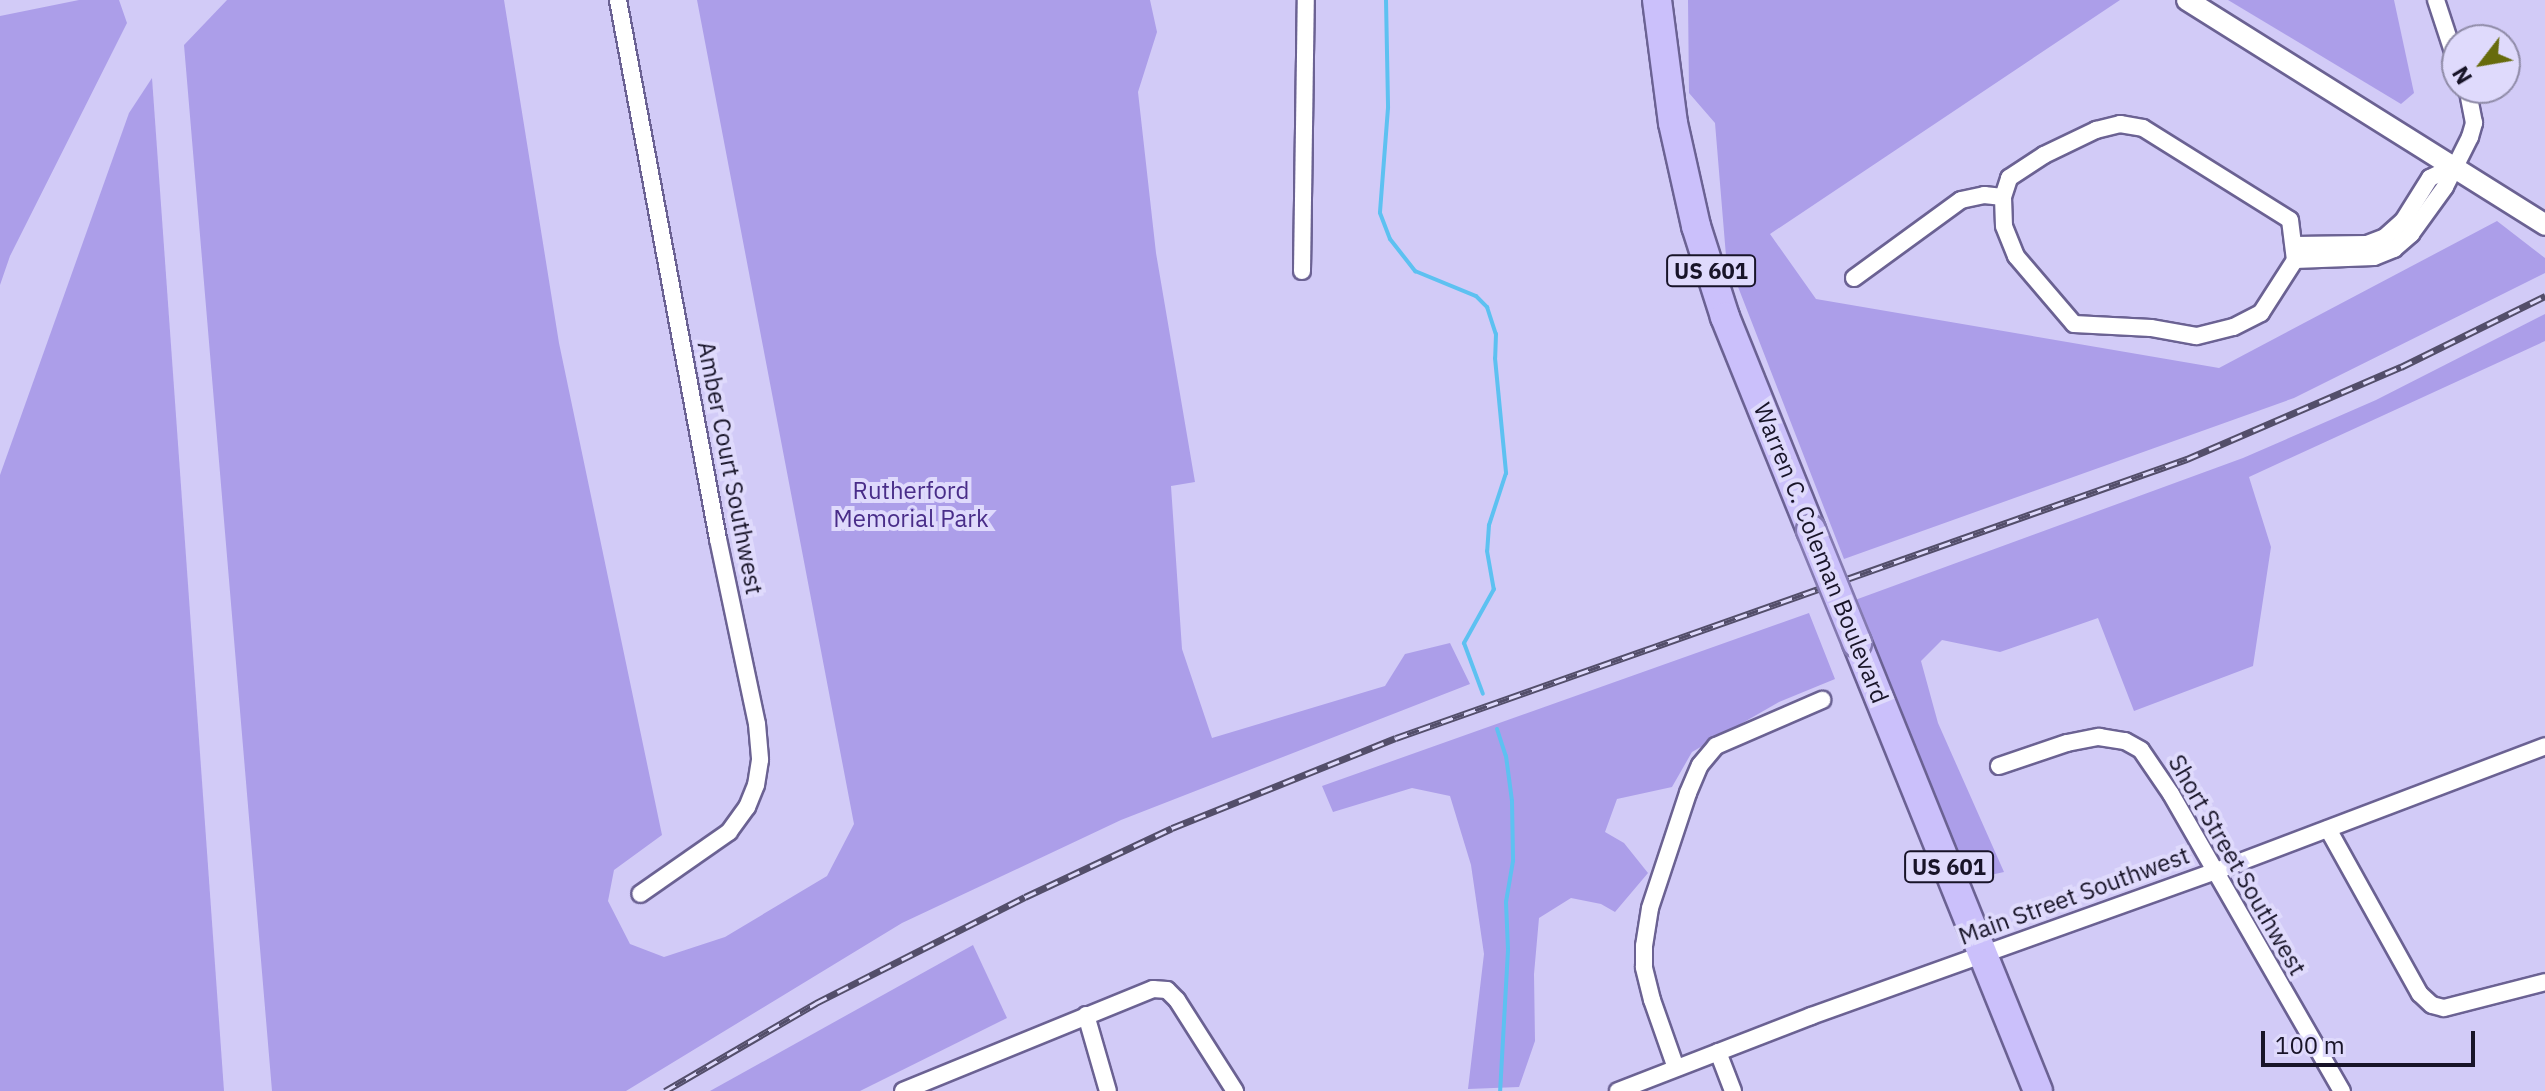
<!DOCTYPE html>
<style>
body{margin:0}
#map{position:relative;width:2545px;height:1091px;overflow:hidden;background:#d2cbf7;font-family:"IBM Plex Sans",sans-serif}
div>[style]{position:absolute}
.green>*{inset:0;background:#ac9ee9}
.stream>*{height:4px;margin:-2px;padding:0 2px;transform-origin:2px;border-radius:2px;background:#5dc1f1}
.roads{filter:drop-shadow(2px 0 #6b6293) drop-shadow(-2px 0 #6b6293) drop-shadow(0 2px #6b6293) drop-shadow(0 -2px #6b6293)}
.minor>*{height:16px;margin:-8px;padding:0 8px;transform-origin:8px;border-radius:8px;background:#fff}
.tertiary>*{height:20px;margin:-10px;padding:0 10px;transform-origin:10px;border-radius:10px;background:#fff}
.trunk>*{height:28px;margin:-14px;padding:0 14px;transform-origin:14px;border-radius:14px;background:#cbc0fb}
.rail>*{height:7px;margin-top:-3.5px;transform-origin:0;background:repeating-linear-gradient(90deg,#dfdafc 0 12px,#534e6a 0 24px);box-sizing:border-box;border-block:2px solid #534e6a}
.bridges{filter:drop-shadow(2px 0 #847ab0) drop-shadow(-2px 0 #847ab0) drop-shadow(0 2px #847ab0) drop-shadow(0 -2px #847ab0)}
.trunk-bridge>*{height:28px;margin:-14px;padding:0 14px;transform-origin:14px;border-radius:14px;background:#cbc0fb}
span{translate:-50% -50%;white-space:nowrap;text-align:center;line-height:1.15;-webkit-text-stroke:8px #dfdafc;paint-order:stroke}
.shield-label span{padding:2px 6px;background:#dfdafc;border:2px solid;border-radius:6px;-webkit-text-stroke-width:0}
.shield-label{font-size:22px;color:#181428;font-weight:700}
.street-label{font-size:24px;color:#181428}
.park-label{font-size:24px;color:#492d89}
.north{position:absolute;left:2441px;top:24px;width:80px;height:80px;box-sizing:border-box;background:#dfdafc;border:2px solid #8f8ba7;border-radius:50%;rotate:239deg;font-size:22px;font-weight:700;line-height:32px;text-align:center;color:#181428}
.north::after{content:'';display:block;margin:auto;width:28px;height:36px;background:#676b0c;clip-path:polygon(50% 0,100% 100%,50% 72%,0 100%)}
.scale{position:absolute;left:2261px;top:1031px;width:214px;height:36px;box-sizing:border-box;border:4px solid #181428;border-top:0;padding-left:10px;font-size:24px;line-height:28px;white-space:nowrap;color:#181428;-webkit-text-stroke:6px #dfdafc;paint-order:stroke}
</style>
<div id="map">
<div class="green">
<i style="clip-path:polygon(79px 0,119px 0,127px 23px,10px 256px,0 285px,0 16px)"></i>
<i style="clip-path:polygon(227px 0,504px 0,559px 343px,662px 835px,614px 870px,608px 901px,630px 944px,664px 957px,725px 937px,827px 876px,854px 824px,697px 0,1150px 0,1157px 32px,1138px 92px,1156px 253px,1195px 482px,1171px 486px,1182px 649px,1212px 738px,1385px 686px,1405px 654px,1450px 643px,1470px 684px,1121px 820px,902px 923px,626px 1091px,272px 1091px,184px 45px)"></i>
<i style="clip-path:polygon(1688px 0,2120px 0,1770px 234px,1816px 299px,2219px 368px,2497px 221px,2545px 258px,2545px 273px,2294px 398px,1844px 559px,1726px 256px,1715px 123px,1689px 93px)"></i>
<i style="clip-path:polygon(2228px 0,2394px 0,2414px 93px,2401px 104px)"></i>
<i style="clip-path:polygon(152px 78px,224px 1091px,0 1091px,0 475px,129px 113px)"></i>
<i style="clip-path:polygon(2545px 314px,2545px 341px,2249px 477px,2271px 547px,2253px 666px,2134px 711px,2098px 618px,2000px 652px,1942px 640px,1921px 661px,1938px 723px,2004px 872px,1968px 880px,1855px 600px,2243px 458px,2376px 400px)"></i>
<i style="clip-path:polygon(1809px 613px,1835px 679px,1779px 702px,1692px 752px,1672px 787px,1617px 799px,1605px 832px,1624px 843px,1648px 873px,1615px 912px,1601px 904px,1571px 898px,1539px 918px,1534px 974px,1535px 1041px,1519px 1087px,1468px 1089px,1484px 954px,1471px 865px,1450px 796px,1412px 788px,1333px 812px,1322px 786px)"></i>
<i style="clip-path:polygon(973px 945px,1007px 1018px,860px 1091px,710px 1091px)"></i>
</div>
<div class="stream">
<i style="left:1386px;top:0;width:108px;rotate:88.9deg"></i>
<i style="left:1388px;top:108px;width:105px;rotate:94.4deg"></i>
<i style="left:1380px;top:213px;width:28px;rotate:69deg"></i>
<i style="left:1390px;top:239px;width:41px;rotate:52deg"></i>
<i style="left:1415px;top:271px;width:66px;rotate:22.3deg"></i>
<i style="left:1476px;top:296px;width:16px;rotate:45deg"></i>
<i style="left:1487px;top:307px;width:28px;rotate:72deg"></i>
<i style="left:1496px;top:334px;width:24px;rotate:92deg"></i>
<i style="left:1495px;top:358px;width:116px;rotate:84.5deg"></i>
<i style="left:1506px;top:473px;width:55px;rotate:108.1deg"></i>
<i style="left:1489px;top:525px;width:26px;rotate:94deg"></i>
<i style="left:1487px;top:551px;width:39px;rotate:80deg"></i>
<i style="left:1494px;top:589px;width:62px;rotate:119.1deg"></i>
<i style="left:1464px;top:643px;width:54px;rotate:69.6deg"></i>
<i style="left:1497px;top:729px;width:28px;rotate:72deg"></i>
<i style="left:1506px;top:756px;width:45px;rotate:82.4deg"></i>
<i style="left:1512px;top:801px;width:60px;rotate:89deg"></i>
<i style="left:1513px;top:861px;width:42px;rotate:99.7deg"></i>
<i style="left:1506px;top:902px;width:48px;rotate:87.6deg"></i>
<i style="left:1508px;top:950px;width:141px;rotate:93.2deg"></i>
</div>
<div class="roads">
<div class="minor">
<i style="left:618px;top:0;width:548px;rotate:79.49deg"></i>
<i style="left:718px;top:539px;width:189px;rotate:78.1deg"></i>
<i style="left:757px;top:724px;width:36px;rotate:85deg"></i>
<i style="left:760px;top:760px;width:25px;rotate:99deg"></i>
<i style="left:756px;top:785px;width:24px;rotate:112deg"></i>
<i style="left:747px;top:807px;width:31px;rotate:126deg"></i>
<i style="left:729px;top:832px;width:108px;rotate:145.1deg"></i>
<i style="left:2436px;top:0;width:67px;rotate:71.8deg"></i>
<i style="left:2120px;top:124px;width:23px;rotate:10deg"></i>
<i style="left:2143px;top:128px;width:173px;rotate:32deg"></i>
<i style="left:2290px;top:220px;width:40px;rotate:82.9deg"></i>
<i style="left:2295px;top:260px;width:63px;rotate:122.7deg"></i>
<i style="left:2261px;top:313px;width:31px;rotate:153deg"></i>
<i style="left:2233px;top:327px;width:38px;rotate:166deg"></i>
<i style="left:2196px;top:336px;width:46px;rotate:-169.9deg"></i>
<i style="left:2151px;top:328px;width:77px;rotate:-177deg"></i>
<i style="left:2074px;top:324px;width:89px;rotate:-130.5deg"></i>
<i style="left:2016px;top:256px;width:32px;rotate:-112deg"></i>
<i style="left:2004px;top:226px;width:29px;rotate:-92deg"></i>
<i style="left:2003px;top:197px;width:20px;rotate:-72deg"></i>
<i style="left:2009px;top:178px;width:42px;rotate:-33.3deg"></i>
<i style="left:2044px;top:155px;width:58px;rotate:-25.7deg"></i>
<i style="left:2096px;top:130px;width:25px;rotate:-14deg"></i>
<i style="left:2295px;top:245px;width:72px;rotate:-0.8deg"></i>
<i style="left:2367px;top:244px;width:19px;rotate:-21deg"></i>
<i style="left:2385px;top:237px;width:24px;rotate:-42deg"></i>
<i style="left:2403px;top:221px;width:51px;rotate:-57.9deg"></i>
<i style="left:2430px;top:178px;width:25px;rotate:-26deg"></i>
<i style="left:2295px;top:260px;width:79px;rotate:-2.2deg"></i>
<i style="left:2374px;top:257px;width:22px;rotate:-22deg"></i>
<i style="left:2394px;top:249px;width:23px;rotate:-41deg"></i>
<i style="left:2411px;top:234px;width:58px;rotate:-54.1deg"></i>
<i style="left:2445px;top:187px;width:56px;rotate:-63.4deg"></i>
<i style="left:2470px;top:137px;width:15px;rotate:-74deg"></i>
<i style="left:2474px;top:123px;width:36px;rotate:-101deg"></i>
<i style="left:1302px;top:271px;width:271px;rotate:-89.2deg"></i>
<i style="left:1854px;top:278px;width:132px;rotate:-36.1deg"></i>
<i style="left:1961px;top:200px;width:24px;rotate:-12deg"></i>
<i style="left:1984px;top:195px;width:19px;rotate:6deg"></i>
<i style="left:1999px;top:766px;width:72px;rotate:-18.7deg"></i>
<i style="left:2067px;top:743px;width:33px;rotate:-11deg"></i>
<i style="left:2099px;top:737px;width:26px;rotate:9deg"></i>
<i style="left:2125px;top:741px;width:18px;rotate:29deg"></i>
<i style="left:2141px;top:750px;width:53px;rotate:55.7deg"></i>
<i style="left:2171px;top:794px;width:343px;rotate:60.1deg"></i>
<i style="left:2328px;top:829px;width:189px;rotate:60.9deg"></i>
<i style="left:2420px;top:994px;width:16px;rotate:43deg"></i>
<i style="left:2432px;top:1005px;width:12px;rotate:14deg"></i>
<i style="left:2444px;top:1008px;width:104px;rotate:-14.4deg"></i>
<i style="left:1086px;top:1015px;width:79px;rotate:73.9deg"></i>
<i style="left:1718px;top:1052px;width:42px;rotate:69deg"></i>
<i style="left:1676px;top:1068px;width:72px;rotate:-109.4deg"></i>
<i style="left:1652px;top:1000px;width:34px;rotate:-104deg"></i>
<i style="left:1644px;top:967px;width:21px;rotate:-90deg"></i>
<i style="left:1644px;top:946px;width:38px;rotate:-81deg"></i>
<i style="left:1650px;top:908px;width:121px;rotate:-71.7deg"></i>
<i style="left:1688px;top:793px;width:30px;rotate:-67deg"></i>
<i style="left:1700px;top:765px;width:25px;rotate:-50deg"></i>
<i style="left:1716px;top:746px;width:116px;rotate:-23.5deg"></i>
<i style="left:903px;top:1091px;width:270px;rotate:-22.2deg"></i>
<i style="left:1153px;top:989px;width:14px;rotate:4deg"></i>
<i style="left:1167px;top:990px;width:14px;rotate:45deg"></i>
<i style="left:1177px;top:1000px;width:108px;rotate:57.5deg"></i>
<i style="left:1618px;top:1091px;width:207px;rotate:-21.2deg"></i>
<i style="left:1811px;top:1016px;width:428px;rotate:-19.7deg"></i>
<i style="left:2214px;top:872px;width:354px;rotate:-20.8deg"></i>
</div>
<div class="tertiary">
<i style="left:2187px;top:0;width:423px;rotate:32.1deg"></i>
</div>
<div class="trunk">
<i style="left:1657px;top:0;width:124px;rotate:82.6deg"></i>
<i style="left:1673px;top:123px;width:106px;rotate:77.4deg"></i>
<i style="left:1696px;top:226px;width:96px;rotate:72.3deg"></i>
<i style="left:1725px;top:317px;width:230px;rotate:68deg"></i>
<i style="left:1857px;top:643px;width:483px;rotate:68deg"></i>
</div>
</div>
<div class="rail">
<i style="left:665px;top:1091px;width:175px;rotate:-30.2deg"></i>
<i style="left:816px;top:1003px;width:234px;rotate:-26.9deg"></i>
<i style="left:1025px;top:897px;width:162px;rotate:-25.1deg"></i>
<i style="left:1172px;top:828px;width:241px;rotate:-21.9deg"></i>
<i style="left:1396px;top:738px;width:839px;rotate:-19.43deg"></i>
<i style="left:2187px;top:459px;width:233px;rotate:-23.3deg"></i>
<i style="left:2401px;top:367px;width:161px;rotate:-26.2deg"></i>
</div>
<div class="bridges">
<div class="trunk-bridge">
<i style="left:1811px;top:530px;width:122px;rotate:67.8deg"></i>
</div>
</div>
<div class="shield-label">
<span style="left:1711px;top:271px">US 601</span>
<span style="left:1949px;top:867px">US 601</span>
</div>
<div class="street-label">
<span style="left:730px;top:468px;rotate:79deg">Amber Court Southwest</span>
<span style="left:1821px;top:553px;rotate:68deg">Warren C. Coleman Boulevard</span>
<span style="left:2237px;top:865px;rotate:60deg">Short Street Southwest</span>
<span style="left:2074px;top:896px;rotate:-20deg">Main Street Southwest</span>
</div>
<div class="park-label">
<span style="left:911px;top:505px">Rutherford<br>Memorial Park</span>
</div>
<div class="north">N</div>
<div class="scale">100 m</div>
</div>
